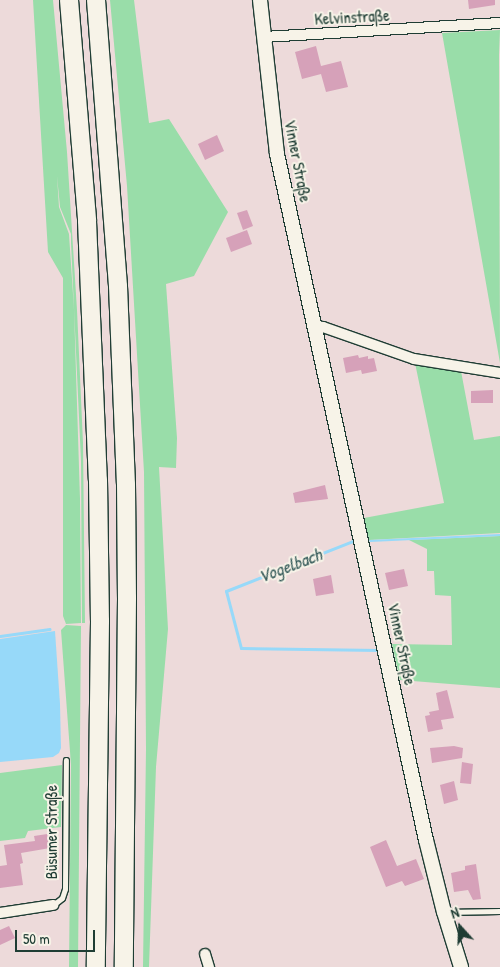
<!DOCTYPE html>
<meta charset="utf-8">
<style>
body{margin:0}
#map{position:relative;width:500px;height:967px;overflow:hidden;background:#eddada;font-family:"Patrick Hand",sans-serif}
div>[style]{position:absolute}
.green>*{inset:0;background:#99dda9}
.water>*{inset:0;background:#97d9f9}
.stream>*{height:3px;margin:-1.5px;padding:0 1.5px;transform-origin:1.5px;border-radius:1.5px;background:#97d9f9}
.building>*{inset:0;background:#d6a1b9}
.roads{filter:drop-shadow(1px 0 #1f3d34) drop-shadow(-1px 0 #1f3d34) drop-shadow(0 1px #1f3d34) drop-shadow(0 -1px #1f3d34)}
.lane>*{height:5px;margin:-2.5px;padding:0 2.5px;transform-origin:2.5px;border-radius:2.5px;background:#f7f3e8}
.street>*{height:10px;margin:-5px;padding:0 5px;transform-origin:5px;border-radius:5px;background:#f7f3e8}
.secondary>*{height:14px;margin:-7px;padding:0 7px;transform-origin:7px;border-radius:7px;background:#f7f3e8}
.highway>*{height:18px;margin:-9px;padding:0 9px;transform-origin:9px;border-radius:9px;background:#f7f3e8}
span{translate:-50% -50%;white-space:nowrap;text-align:center;line-height:1.15;-webkit-text-stroke:4px #f7f3e8;paint-order:stroke}
.street-label{font-size:16px;color:#1f3d34}
.water-label{font-size:18px;color:#375c5b;font-style:italic}
.north{position:absolute;left:435px;top:902px;width:50px;height:50px;-webkit-text-stroke:4px #f7f3e8;paint-order:stroke;rotate:340deg;font-size:14px;font-weight:700;line-height:20px;text-align:center;color:#1f3d34}
.north::after{content:'';display:block;margin:auto;width:18px;height:22px;background:#1f3d34;clip-path:polygon(50% 0,100% 100%,50% 72%,0 100%)}
.scale{position:absolute;left:15px;top:930px;width:80px;height:22px;box-sizing:border-box;border:2px solid #1f3d34;border-top:0;padding-left:6px;font-size:15px;line-height:18px;white-space:nowrap;color:#1f3d34;-webkit-text-stroke:4px #f7f3e8;paint-order:stroke}
</style>
<div id="map">
<div class="green">
<i style="clip-path:polygon(33px 0,53px 0,67px 152px,77px 310px,83px 443px,85px 623px,82px 623px,81px 461px,71px 243px,71px 234px,60px 207px,57px 176px,59px 207px,69px 234px,74px 309px,80px 499px,81px 623px,66px 624px,63px 616px,63px 278px,48px 252px)"></i>
<i style="clip-path:polygon(110px 0,134px 0,149px 123px,169px 119px,228px 212px,194px 276px,166px 284px,177px 438px,176px 468px,159px 467px,168px 629px,156px 767px,149px 967px,143px 967px,146px 749px,144px 472px,127px 186px)"></i>
<i style="clip-path:polygon(500px 30px,499px 55px,500px 363px,442px 33px)"></i>
<i style="clip-path:polygon(415px 363px,461px 371px,474px 440px,500px 436px,500px 533px,369px 540px,364px 518px,444px 503px)"></i>
<i style="clip-path:polygon(500px 536px,500px 688px,400px 680px,392px 644px,452px 645px,451px 596px,435px 595px,434px 571px,427px 571px,427px 549px,409px 540px)"></i>
<i style="clip-path:polygon(66px 625px,81px 626px,78px 967px,69px 967px,71px 765px,61px 630px)"></i>
<i style="clip-path:polygon(62px 765px,61px 827px,28px 831px,25px 838px,0 841px,0 773px)"></i>
</div>
<div class="water">
<i style="clip-path:polygon(500px 534px,500px 536px,370px 542px,369px 540px)"></i>
<i style="clip-path:polygon(55px 631px,60px 704px,61px 748px,59px 753px,53px 757px,0 762px,0 639px)"></i>
</div>
<div class="stream">
<i style="left:226px;top:591px;width:59px;rotate:75.3deg"></i>
<i style="left:241px;top:648px;width:138px;rotate:0.8deg"></i>
<i style="left:226px;top:591px;width:136px;rotate:-21.5deg"></i>
<i style="left:0;top:636px;width:50px;rotate:-8deg"></i>
</div>
<div class="building">
<i style="clip-path:polygon(468px 0,495px 0,495px 5px,469px 9px)"></i>
<i style="clip-path:polygon(316px 46px,321px 66px,341px 61px,348px 87px,326px 92px,321px 74px,302px 79px,295px 52px)"></i>
<i style="clip-path:polygon(217px 135px,224px 151px,205px 160px,198px 144px)"></i>
<i style="clip-path:polygon(247px 210px,253px 226px,243px 230px,237px 213px)"></i>
<i style="clip-path:polygon(247px 230px,252px 244px,231px 252px,226px 238px)"></i>
<i style="clip-path:polygon(358px 355px,359px 358px,368px 356px,368px 359px,374px 358px,377px 371px,362px 374px,361px 370px,346px 373px,343px 358px)"></i>
<i style="clip-path:polygon(493px 390px,493px 403px,471px 403px,471px 391px)"></i>
<i style="clip-path:polygon(325px 485px,328px 499px,295px 503px,293px 493px)"></i>
<i style="clip-path:polygon(404px 569px,408px 586px,389px 590px,385px 573px)"></i>
<i style="clip-path:polygon(331px 575px,334px 593px,316px 596px,313px 579px)"></i>
<i style="clip-path:polygon(447px 690px,454px 718px,441px 720px,443px 729px,428px 732px,425px 716px,430px 715px,429px 712px,439px 710px,436px 693px)"></i>
<i style="clip-path:polygon(454px 746px,463px 748px,462px 758px,432px 763px,430px 748px)"></i>
<i style="clip-path:polygon(462px 762px,473px 764px,471px 784px,460px 783px)"></i>
<i style="clip-path:polygon(454px 781px,458px 800px,444px 804px,440px 785px)"></i>
<i style="clip-path:polygon(54px 833px,56px 847px,21px 853px,23px 863px,20px 864px,23px 885px,0 888px,0 866px,7px 865px,4px 845px,35px 841px,34px 836px)"></i>
<i style="clip-path:polygon(386px 840px,397px 866px,416px 859px,424px 879px,405px 886px,402px 881px,386px 887px,370px 847px)"></i>
<i style="clip-path:polygon(476px 864px,481px 899px,473px 900px,468px 890px,454px 892px,451px 873px,465px 870px,465px 866px)"></i>
<i style="clip-path:polygon(9px 926px,15px 938px,0 945px,0 930px)"></i>
</div>
<div class="roads">
<div class="lane">
<i style="left:53px;top:905px;width:11px;rotate:-38deg"></i>
<i style="left:62px;top:898px;width:9px;rotate:-72deg"></i>
<i style="left:65px;top:889px;width:129px;rotate:-89.6deg"></i>
<i style="left:444px;top:912px;width:56px;rotate:-1deg"></i>
</div>
<div class="street">
<i style="left:264px;top:37px;width:236px;rotate:-3.4deg"></i>
<i style="left:314px;top:326px;width:9px;rotate:6deg"></i>
<i style="left:323px;top:327px;width:96px;rotate:19.4deg"></i>
<i style="left:414px;top:359px;width:87px;rotate:9.2deg"></i>
<i style="left:0;top:913px;width:54px;rotate:-8.6deg"></i>
<i style="left:205px;top:954px;width:14px;rotate:73deg"></i>
</div>
<div class="secondary">
<i style="left:260px;top:0;width:155px;rotate:83.7deg"></i>
<i style="left:277px;top:154px;width:702px;rotate:77.75deg"></i>
<i style="left:426px;top:840px;width:74px;rotate:76deg"></i>
<i style="left:444px;top:912px;width:58px;rotate:72.8deg"></i>
</div>
<div class="highway">
<i style="left:69px;top:0;width:222px;rotate:85.3deg"></i>
<i style="left:87px;top:221px;width:259px;rotate:87.6deg"></i>
<i style="left:98px;top:480px;width:141px;rotate:89.2deg"></i>
<i style="left:100px;top:621px;width:346px;rotate:90.7deg"></i>
<i style="left:96px;top:0;width:287px;rotate:85.6deg"></i>
<i style="left:118px;top:286px;width:198px;rotate:87.7deg"></i>
<i style="left:126px;top:484px;width:114px;rotate:89.5deg"></i>
<i style="left:127px;top:598px;width:369px;rotate:90.5deg"></i>
</div>
</div>
<div class="street-label">
<span style="left:352px;top:17px;rotate:-3deg">Kelvinstraße</span>
<span style="left:298px;top:161px;rotate:79deg">Vinner Straße</span>
<span style="left:402px;top:644px;rotate:78deg">Vinner Straße</span>
<span style="left:51px;top:832px;rotate:-90deg">Büsumer Straße</span>
</div>
<div class="water-label">
<span style="left:290px;top:566px;rotate:-21deg">Vogelbach</span>
</div>
<div class="north">N</div>
<div class="scale">50 m</div>
</div>
